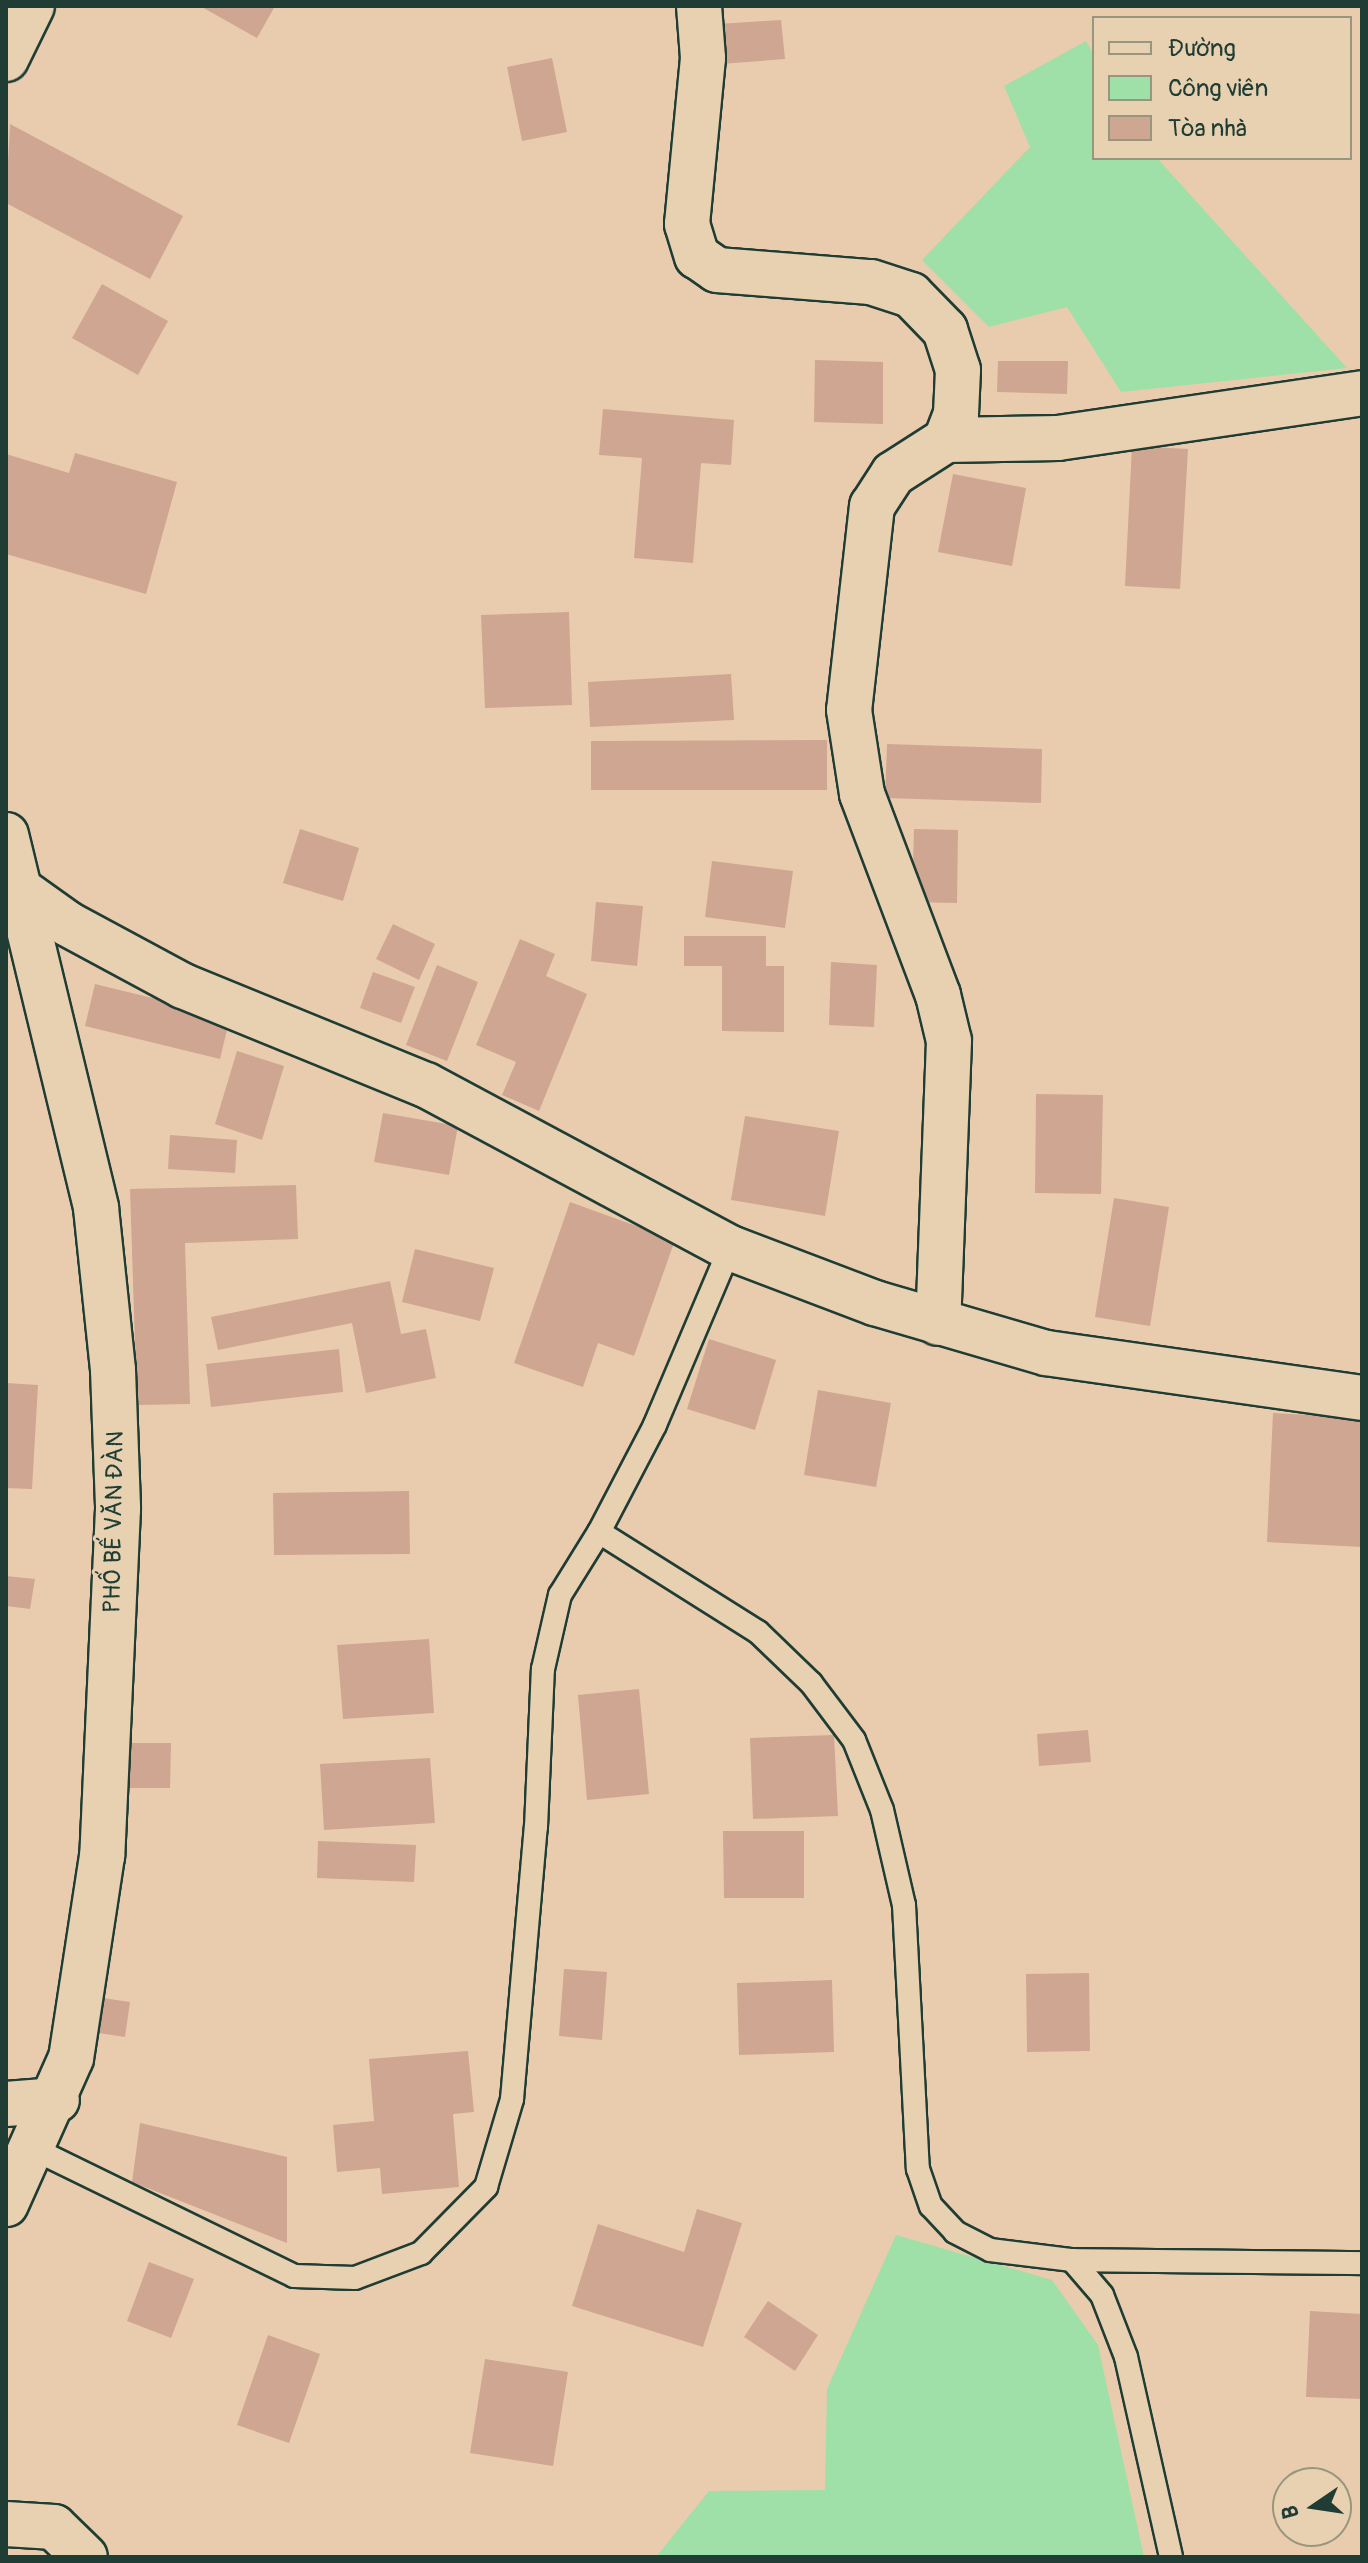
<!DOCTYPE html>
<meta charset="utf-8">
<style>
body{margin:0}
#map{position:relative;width:1368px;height:2563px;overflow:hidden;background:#e9ccae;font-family:Pangolin,sans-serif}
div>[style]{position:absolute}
.green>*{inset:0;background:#9fdfa8}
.building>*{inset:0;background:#cfa691}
.roads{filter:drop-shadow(2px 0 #1f3d34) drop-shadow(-2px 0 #1f3d34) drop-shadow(0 2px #1f3d34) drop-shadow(0 -2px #1f3d34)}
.lane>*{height:22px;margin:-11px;padding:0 11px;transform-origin:11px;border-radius:11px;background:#e8d1b1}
.street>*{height:44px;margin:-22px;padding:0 22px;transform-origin:22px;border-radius:22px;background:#e8d1b1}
.secondary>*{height:44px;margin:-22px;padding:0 22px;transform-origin:22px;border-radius:22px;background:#e8d1b1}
span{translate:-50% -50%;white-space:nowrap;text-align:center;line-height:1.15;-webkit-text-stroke:6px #e8d1b1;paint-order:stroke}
.street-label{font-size:24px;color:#1f3d34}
.frame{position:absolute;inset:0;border:8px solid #1f3d34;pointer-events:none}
.legend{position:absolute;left:1092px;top:16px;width:260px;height:144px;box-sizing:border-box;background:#e8d1b1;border:2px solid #98967f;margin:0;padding:10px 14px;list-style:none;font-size:24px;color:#1f3d34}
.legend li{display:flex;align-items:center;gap:16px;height:40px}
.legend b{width:40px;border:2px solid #98967f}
.north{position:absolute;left:1272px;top:2467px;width:80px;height:80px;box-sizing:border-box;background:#e8d1b1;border:2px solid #98967f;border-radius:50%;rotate:257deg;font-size:22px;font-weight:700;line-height:32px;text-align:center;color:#1f3d34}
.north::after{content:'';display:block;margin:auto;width:28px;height:36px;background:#1f3d34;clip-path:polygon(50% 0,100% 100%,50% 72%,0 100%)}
</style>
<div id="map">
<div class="green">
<i style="clip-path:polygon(1086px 41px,1094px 55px,1094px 158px,1157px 158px,1347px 368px,1121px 392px,1067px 307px,989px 327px,922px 260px,1030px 147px,1004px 86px)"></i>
<i style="clip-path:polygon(896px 2235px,1052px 2280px,1098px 2345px,1144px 2557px,656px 2557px,709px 2491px,825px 2490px,827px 2389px)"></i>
</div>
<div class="building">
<i style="clip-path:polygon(200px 6px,275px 6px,257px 38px)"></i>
<i style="clip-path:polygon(781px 20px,785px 59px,721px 64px,718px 24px)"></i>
<i style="clip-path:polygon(552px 58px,567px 132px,522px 141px,507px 67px)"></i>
<i style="clip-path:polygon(10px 124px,183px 216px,150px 279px,6px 203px)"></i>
<i style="clip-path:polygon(102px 284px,168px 321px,138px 375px,72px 338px)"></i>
<i style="clip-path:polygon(815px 360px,883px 362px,883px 424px,814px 422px)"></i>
<i style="clip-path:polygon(998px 361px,1068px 361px,1067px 394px,997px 392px)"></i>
<i style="clip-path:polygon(603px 409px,734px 420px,731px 465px,701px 463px,693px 563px,634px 558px,642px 458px,599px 455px)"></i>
<i style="clip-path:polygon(1132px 446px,1188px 449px,1180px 589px,1125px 586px)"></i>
<i style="clip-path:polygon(75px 453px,177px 482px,146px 594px,6px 554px,6px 454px,69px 473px)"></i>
<i style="clip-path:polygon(953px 474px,1026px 488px,1012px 566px,938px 552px)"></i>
<i style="clip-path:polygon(569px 612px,572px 705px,485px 708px,481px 615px)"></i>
<i style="clip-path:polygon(731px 674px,734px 720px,590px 727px,588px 682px)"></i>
<i style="clip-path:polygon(827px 740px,827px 790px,591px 790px,591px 741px)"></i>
<i style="clip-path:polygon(887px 744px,1042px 749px,1041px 803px,885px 798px)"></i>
<i style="clip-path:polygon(300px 829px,359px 848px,343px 901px,283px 883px)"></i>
<i style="clip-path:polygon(914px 829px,958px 830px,957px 903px,912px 902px)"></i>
<i style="clip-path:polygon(712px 861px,793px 871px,785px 928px,705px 917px)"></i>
<i style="clip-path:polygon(596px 902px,643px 906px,637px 966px,591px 961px)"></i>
<i style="clip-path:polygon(393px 924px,435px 944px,419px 980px,376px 959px)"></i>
<i style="clip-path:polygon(684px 936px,766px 936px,766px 966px,784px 966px,784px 1032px,722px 1031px,722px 966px,684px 966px)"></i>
<i style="clip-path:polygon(520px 939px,555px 954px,546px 976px,587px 994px,539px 1111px,502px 1095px,516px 1062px,476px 1045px)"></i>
<i style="clip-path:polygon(831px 962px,877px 965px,874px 1027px,829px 1025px)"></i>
<i style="clip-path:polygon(437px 965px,478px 982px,447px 1061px,406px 1045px)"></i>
<i style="clip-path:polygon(373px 972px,415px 987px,401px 1023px,360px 1008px)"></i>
<i style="clip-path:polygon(95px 984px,230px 1017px,220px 1059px,85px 1026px)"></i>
<i style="clip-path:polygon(237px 1051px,284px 1066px,262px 1140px,215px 1124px)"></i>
<i style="clip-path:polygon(1036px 1094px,1103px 1095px,1101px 1194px,1035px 1193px)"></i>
<i style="clip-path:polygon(383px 1113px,458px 1126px,449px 1175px,374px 1162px)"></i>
<i style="clip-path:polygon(745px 1116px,839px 1131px,825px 1216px,731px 1200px)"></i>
<i style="clip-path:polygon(170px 1135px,237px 1140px,235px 1173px,168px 1169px)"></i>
<i style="clip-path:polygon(296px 1185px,298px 1239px,185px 1243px,190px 1404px,137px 1405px,130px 1189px)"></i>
<i style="clip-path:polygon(1114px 1198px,1169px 1207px,1150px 1326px,1095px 1317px)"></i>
<i style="clip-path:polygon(570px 1202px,675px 1240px,634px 1356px,598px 1343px,583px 1387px,514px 1363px)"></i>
<i style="clip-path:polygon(415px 1249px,494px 1268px,480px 1321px,402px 1302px)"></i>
<i style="clip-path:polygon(390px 1281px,401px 1334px,426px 1329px,436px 1378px,366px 1393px,352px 1323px,218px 1350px,211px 1317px)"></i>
<i style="clip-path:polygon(709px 1339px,776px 1360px,755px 1430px,687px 1409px)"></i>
<i style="clip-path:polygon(339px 1349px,343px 1392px,211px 1407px,206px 1364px)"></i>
<i style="clip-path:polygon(6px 1383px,38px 1385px,32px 1489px,6px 1488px)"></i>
<i style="clip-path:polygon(818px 1390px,891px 1403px,876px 1487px,804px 1475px)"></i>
<i style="clip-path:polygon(1273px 1413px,1362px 1418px,1362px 1547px,1267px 1542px)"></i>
<i style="clip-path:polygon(409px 1491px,410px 1554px,274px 1555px,273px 1493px)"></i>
<i style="clip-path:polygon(6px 1576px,35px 1579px,30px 1609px,6px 1606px)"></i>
<i style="clip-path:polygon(429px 1639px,434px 1713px,343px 1719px,337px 1645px)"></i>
<i style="clip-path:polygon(639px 1689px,649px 1794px,587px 1800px,578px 1695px)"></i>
<i style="clip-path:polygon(1088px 1730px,1091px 1762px,1039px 1766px,1037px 1734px)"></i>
<i style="clip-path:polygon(834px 1735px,838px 1816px,753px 1819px,750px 1738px)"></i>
<i style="clip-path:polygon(130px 1743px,171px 1743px,170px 1788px,129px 1788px)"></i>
<i style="clip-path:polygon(430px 1758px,435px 1823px,324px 1830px,320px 1764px)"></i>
<i style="clip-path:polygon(723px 1831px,804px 1831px,804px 1898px,724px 1898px)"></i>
<i style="clip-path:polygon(318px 1841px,416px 1845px,414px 1882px,317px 1878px)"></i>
<i style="clip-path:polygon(564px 1969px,607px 1972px,602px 2040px,559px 2036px)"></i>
<i style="clip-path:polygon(1089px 1973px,1090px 2051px,1027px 2052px,1026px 1974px)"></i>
<i style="clip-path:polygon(832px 1980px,834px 2052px,739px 2055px,737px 1983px)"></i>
<i style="clip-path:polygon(96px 1997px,130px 2002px,125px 2037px,92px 2032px)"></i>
<i style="clip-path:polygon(468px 2051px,474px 2112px,453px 2114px,459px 2187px,382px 2194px,380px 2168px,337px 2172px,333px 2125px,374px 2121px,369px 2059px)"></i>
<i style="clip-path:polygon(140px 2123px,287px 2157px,287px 2243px,132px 2182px)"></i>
<i style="clip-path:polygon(697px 2209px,742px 2223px,703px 2347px,572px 2306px,598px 2224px,684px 2252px)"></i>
<i style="clip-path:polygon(149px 2262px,194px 2279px,171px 2338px,127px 2321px)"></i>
<i style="clip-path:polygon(768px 2301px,818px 2335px,795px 2371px,744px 2337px)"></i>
<i style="clip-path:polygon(1310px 2311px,1362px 2314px,1362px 2399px,1306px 2397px)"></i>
<i style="clip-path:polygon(268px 2335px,320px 2354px,289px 2443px,237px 2425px)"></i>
<i style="clip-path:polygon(485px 2359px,568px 2372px,553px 2466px,470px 2453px)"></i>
</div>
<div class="roads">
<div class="lane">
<i style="left:730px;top:1248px;width:192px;rotate:113deg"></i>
<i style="left:655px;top:1425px;width:121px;rotate:117.6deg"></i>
<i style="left:599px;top:1532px;width:188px;rotate:32.2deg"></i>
<i style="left:758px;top:1632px;width:74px;rotate:43.9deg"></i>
<i style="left:811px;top:1683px;width:71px;rotate:53deg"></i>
<i style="left:854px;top:1740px;width:75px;rotate:68.2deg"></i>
<i style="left:882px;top:1810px;width:98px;rotate:77deg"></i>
<i style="left:904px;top:1905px;width:264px;rotate:87deg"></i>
<i style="left:918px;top:2169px;width:39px;rotate:71deg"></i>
<i style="left:931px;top:2206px;width:35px;rotate:47deg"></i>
<i style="left:955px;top:2232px;width:39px;rotate:27deg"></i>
<i style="left:990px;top:2250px;width:83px;rotate:7deg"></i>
<i style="left:1072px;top:2260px;width:46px;rotate:49.4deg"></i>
<i style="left:1102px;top:2295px;width:66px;rotate:68.8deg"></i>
<i style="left:1126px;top:2357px;width:205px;rotate:77.3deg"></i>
<i style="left:36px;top:2150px;width:287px;rotate:26deg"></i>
<i style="left:294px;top:2276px;width:61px;rotate:1.9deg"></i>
<i style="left:355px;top:2278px;width:71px;rotate:-20.7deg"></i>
<i style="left:421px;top:2253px;width:93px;rotate:-45.4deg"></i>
<i style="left:486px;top:2187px;width:92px;rotate:-73.5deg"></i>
<i style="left:512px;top:2099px;width:273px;rotate:-85deg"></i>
<i style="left:536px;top:1827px;width:158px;rotate:-87.5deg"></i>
<i style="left:543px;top:1669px;width:76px;rotate:-77.1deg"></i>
<i style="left:560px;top:1595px;width:74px;rotate:-58.2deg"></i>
<i style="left:1072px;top:2260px;width:290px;rotate:0.6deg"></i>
</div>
<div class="street">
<i style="left:699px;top:6px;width:52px;rotate:85.6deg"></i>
<i style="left:703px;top:58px;width:167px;rotate:95.5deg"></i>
<i style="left:687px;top:224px;width:34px;rotate:73deg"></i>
<i style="left:697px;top:256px;width:24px;rotate:35deg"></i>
<i style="left:717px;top:270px;width:154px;rotate:4.5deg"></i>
<i style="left:871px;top:282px;width:42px;rotate:18deg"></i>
<i style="left:911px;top:295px;width:49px;rotate:45.8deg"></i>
<i style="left:945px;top:330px;width:42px;rotate:72deg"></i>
<i style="left:958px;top:370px;width:44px;rotate:92.6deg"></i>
<i style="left:956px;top:414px;width:28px;rotate:111deg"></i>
<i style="left:946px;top:440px;width:63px;rotate:147.3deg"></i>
<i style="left:893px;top:474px;width:38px;rotate:123deg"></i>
<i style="left:872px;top:506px;width:205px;rotate:96.4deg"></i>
<i style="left:849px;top:710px;width:85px;rotate:81.2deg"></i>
<i style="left:862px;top:794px;width:215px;rotate:69.3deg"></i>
<i style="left:938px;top:995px;width:47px;rotate:76.6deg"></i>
<i style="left:949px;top:1041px;width:282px;rotate:92.2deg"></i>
<i style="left:946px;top:440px;width:112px;rotate:-1deg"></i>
<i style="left:1058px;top:438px;width:307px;rotate:-8.4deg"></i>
<i style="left:6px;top:835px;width:384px;rotate:76.4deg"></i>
<i style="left:96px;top:1208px;width:163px;rotate:84deg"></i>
<i style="left:113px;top:1370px;width:139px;rotate:87.9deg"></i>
<i style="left:118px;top:1509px;width:347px;rotate:92.6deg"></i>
<i style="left:102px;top:1856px;width:204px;rotate:98.7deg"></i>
<i style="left:71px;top:2058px;width:160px;rotate:114deg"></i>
<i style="left:23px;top:892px;width:55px;rotate:35.4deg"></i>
<i style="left:68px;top:924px;width:131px;rotate:28.3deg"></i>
<i style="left:183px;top:986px;width:262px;rotate:22.2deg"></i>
<i style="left:426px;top:1085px;width:345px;rotate:28.2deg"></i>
<i style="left:730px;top:1248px;width:155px;rotate:20.8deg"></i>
<i style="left:875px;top:1303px;width:178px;rotate:16.3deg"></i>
<i style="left:1046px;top:1353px;width:319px;rotate:8.1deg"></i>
<i style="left:6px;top:2104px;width:51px;rotate:-4.5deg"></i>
<i style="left:6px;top:2524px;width:48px;rotate:3.6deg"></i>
<i style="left:54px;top:2527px;width:43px;rotate:44.1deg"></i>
</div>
<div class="secondary">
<i style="left:6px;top:59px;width:59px;rotate:-63.9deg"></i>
</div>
</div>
<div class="street-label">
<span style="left:114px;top:1522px;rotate:-89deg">PHỐ BẾ VĂN ĐÀN</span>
</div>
<div class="frame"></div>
<ul class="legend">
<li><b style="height:10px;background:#e8d1b1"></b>Đường</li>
<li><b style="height:22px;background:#9fdfa8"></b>Công viên</li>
<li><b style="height:22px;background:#cfa691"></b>Tòa nhà</li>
</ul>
<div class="north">B</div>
</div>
